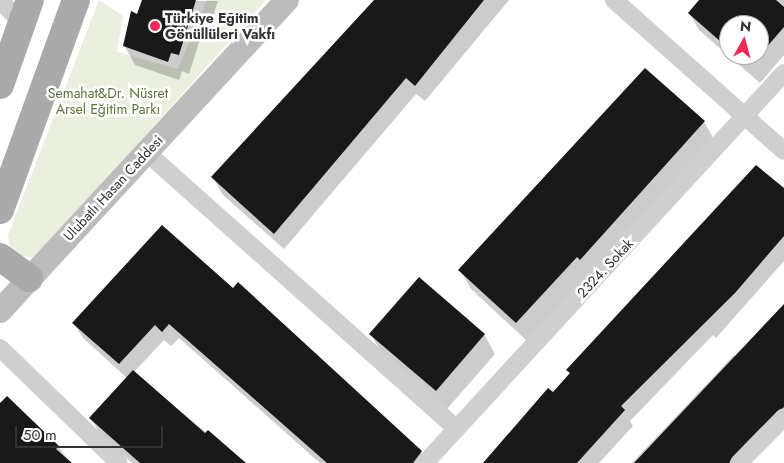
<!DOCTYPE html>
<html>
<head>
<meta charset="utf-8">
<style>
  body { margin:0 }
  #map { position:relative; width:784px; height:463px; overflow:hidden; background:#fff; font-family:Jost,sans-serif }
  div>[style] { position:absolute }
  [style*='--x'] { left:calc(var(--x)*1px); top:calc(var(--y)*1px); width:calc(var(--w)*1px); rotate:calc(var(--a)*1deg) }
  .green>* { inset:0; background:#eaefdf }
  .shadow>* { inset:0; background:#0003 }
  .building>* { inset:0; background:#191919 }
  .street>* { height:18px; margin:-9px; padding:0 9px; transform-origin:9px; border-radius:9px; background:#cfcfcf }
  .secondary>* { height:24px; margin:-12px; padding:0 12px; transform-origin:12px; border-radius:12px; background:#bcbcbc }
  .primary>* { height:28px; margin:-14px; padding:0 14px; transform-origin:14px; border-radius:14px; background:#aaa }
  .dots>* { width:14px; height:14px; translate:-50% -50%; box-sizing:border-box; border:2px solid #fff; border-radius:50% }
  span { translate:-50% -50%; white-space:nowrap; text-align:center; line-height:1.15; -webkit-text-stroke:5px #fff; paint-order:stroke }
  .poi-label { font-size:14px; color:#323232; font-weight:700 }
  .left { translate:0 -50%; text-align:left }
  .park-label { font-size:14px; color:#5d723a }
  .street-label { font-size:14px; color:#323232 }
  .north { position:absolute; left:719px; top:15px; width:50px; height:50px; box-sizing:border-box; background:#fff; border:1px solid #adadad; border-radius:50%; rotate:7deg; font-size:14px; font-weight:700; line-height:20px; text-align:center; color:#323232 }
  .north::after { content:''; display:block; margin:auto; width:18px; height:22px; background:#f42857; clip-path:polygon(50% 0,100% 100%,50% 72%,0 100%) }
  .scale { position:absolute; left:15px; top:426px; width:148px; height:22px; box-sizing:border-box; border:2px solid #323232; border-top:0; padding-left:6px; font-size:15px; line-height:18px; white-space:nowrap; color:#323232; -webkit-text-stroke:4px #fff; paint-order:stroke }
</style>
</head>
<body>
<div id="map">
  <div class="green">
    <i style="clip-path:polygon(99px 0,123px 16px,117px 52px,178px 69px,207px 0,266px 0,46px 247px,32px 258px,19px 255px,10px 248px,8px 235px)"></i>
  </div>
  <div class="shadow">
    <i style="clip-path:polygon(144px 0,218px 1px,212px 19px,207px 17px,189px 74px,182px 71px,179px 80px,135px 65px,124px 45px)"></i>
    <i style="clip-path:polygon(376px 0,509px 0,425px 101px,416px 94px,284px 249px,222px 194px,213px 177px)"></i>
    <i style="clip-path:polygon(evenodd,701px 0,784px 0,784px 55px,760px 83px,699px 30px,689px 13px,701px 0,729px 25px,759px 25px,759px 55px,729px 55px,729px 25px)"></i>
    <i style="clip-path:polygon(704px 122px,715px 141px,527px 341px,471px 289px,460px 270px)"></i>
    <i style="clip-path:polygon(784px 190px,784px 261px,716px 338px,713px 335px,630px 421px,633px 426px,599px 463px,483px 463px,548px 390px,553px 394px,570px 375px,568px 370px)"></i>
    <i style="clip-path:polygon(162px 227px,421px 452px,427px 463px,320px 463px,179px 338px,171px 346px,164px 340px,134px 372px,242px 463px,132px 463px,100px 434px,91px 418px,127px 378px,83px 338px,74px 323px)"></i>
    <i style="clip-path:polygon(784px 310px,784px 426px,748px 463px,632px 463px,734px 355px,738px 358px)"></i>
    <i style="clip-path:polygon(371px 334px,484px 334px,495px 354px,447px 409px,382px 354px)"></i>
    <i style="clip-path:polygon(0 405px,58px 446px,70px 463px,0 463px)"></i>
  </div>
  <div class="building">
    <i style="clip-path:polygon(142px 0,196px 0,179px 55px,171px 53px,168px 62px,123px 46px,131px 11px,137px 14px)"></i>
    <i style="clip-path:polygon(374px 0,484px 0,415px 86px,406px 78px,274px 234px,211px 177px)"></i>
    <i style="clip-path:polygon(699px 0,776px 0,784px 7px,784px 27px,759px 56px,759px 25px,729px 25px,729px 49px,688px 13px)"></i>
    <i style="clip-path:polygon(645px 68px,705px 121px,580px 260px,577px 257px,516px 323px,458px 270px)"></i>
    <i style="clip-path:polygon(756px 165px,784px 188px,784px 236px,735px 293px,621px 406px,625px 410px,577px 463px,483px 463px,548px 388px,553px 392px,570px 373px,566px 370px)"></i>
    <i style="clip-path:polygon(162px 225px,233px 288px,238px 282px,422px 451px,413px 463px,327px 463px,169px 324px,162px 332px,155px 325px,119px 364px,72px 323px)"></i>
    <i style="clip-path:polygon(419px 277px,485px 334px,436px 391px,369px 334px)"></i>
    <i style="clip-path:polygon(784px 304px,784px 407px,729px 463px,634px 463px)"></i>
    <i style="clip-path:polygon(133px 370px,205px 433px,208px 430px,246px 463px,140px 463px,89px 418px)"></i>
    <i style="clip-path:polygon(7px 396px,59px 446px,56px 449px,72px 463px,0 463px,0 403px)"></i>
  </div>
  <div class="street">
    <i style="--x:614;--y:0;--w:227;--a:41.6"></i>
    <i style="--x:0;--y:1;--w:29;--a:44"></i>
    <i style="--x:146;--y:152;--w:416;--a:41.7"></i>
    <i style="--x:0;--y:348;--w:165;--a:44"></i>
    <i style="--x:425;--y:463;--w:530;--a:-47.37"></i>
    <i style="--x:739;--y:463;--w:64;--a:-45.6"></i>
  </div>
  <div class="secondary">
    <i style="--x:0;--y:311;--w:423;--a:-47.3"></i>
  </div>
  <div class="primary">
    <i style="--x:0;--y:85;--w:90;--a:-70.6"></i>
    <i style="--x:0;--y:210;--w:223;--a:-70.1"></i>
    <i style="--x:0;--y:257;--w:36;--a:36"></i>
  </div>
  <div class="dots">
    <i style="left:155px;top:26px;background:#f42857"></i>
  </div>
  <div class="poi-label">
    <span class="left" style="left:165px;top:26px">Türkiye Eğitim<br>Gönüllüleri Vakfı</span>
  </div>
  <div class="park-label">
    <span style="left:108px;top:101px">Semahat&amp;Dr. Nüsret<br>Arsel Eğitim Parkı</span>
  </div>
  <div class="street-label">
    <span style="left:113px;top:188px;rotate:-47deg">Ulubatlı Hasan Caddesi</span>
    <span style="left:605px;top:268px;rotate:-47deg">2324. Sokak</span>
  </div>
  <div class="north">N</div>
  <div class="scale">50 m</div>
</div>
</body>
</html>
